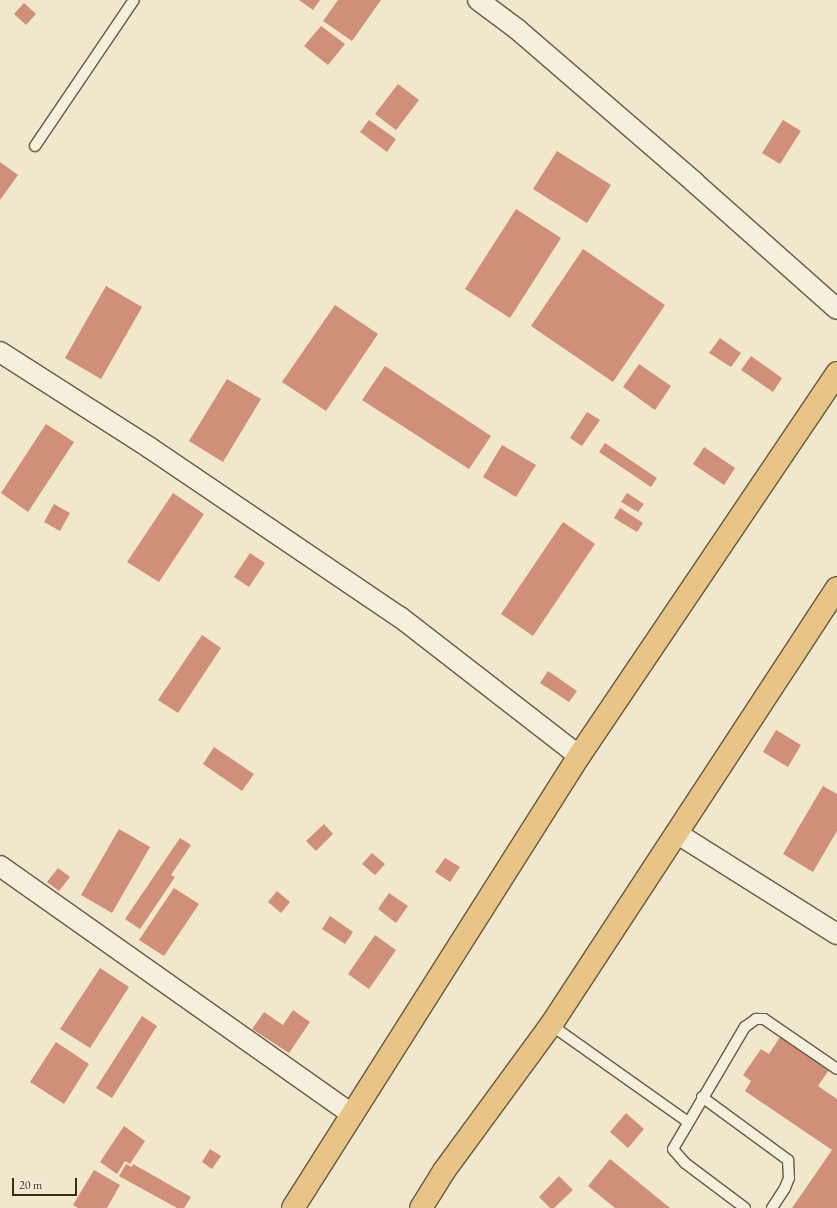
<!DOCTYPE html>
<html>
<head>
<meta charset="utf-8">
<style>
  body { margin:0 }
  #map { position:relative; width:837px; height:1208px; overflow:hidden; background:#f0e7cc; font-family:"EB Garamond",serif }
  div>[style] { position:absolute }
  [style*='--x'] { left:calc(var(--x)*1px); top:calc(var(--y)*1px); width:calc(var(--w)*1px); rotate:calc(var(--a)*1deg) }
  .building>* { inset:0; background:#d08f78 }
  .roads { filter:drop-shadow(1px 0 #685a42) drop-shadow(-1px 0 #685a42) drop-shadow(0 1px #685a42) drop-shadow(0 -1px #685a42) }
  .lane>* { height:10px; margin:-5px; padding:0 5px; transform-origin:5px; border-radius:5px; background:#f5efde }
  .street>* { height:20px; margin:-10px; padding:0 10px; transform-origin:10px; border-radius:10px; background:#f5efde }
  .highway>* { height:22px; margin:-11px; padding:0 11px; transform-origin:11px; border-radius:11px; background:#e8c486 }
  span { translate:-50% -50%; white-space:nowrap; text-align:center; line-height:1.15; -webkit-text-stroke:3px #f5efde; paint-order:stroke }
  .scale { position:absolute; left:12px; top:1178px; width:65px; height:18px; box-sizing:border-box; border:2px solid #3b2b14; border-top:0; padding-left:5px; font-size:12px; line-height:14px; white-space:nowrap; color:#3b2b14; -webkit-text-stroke:3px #f5efde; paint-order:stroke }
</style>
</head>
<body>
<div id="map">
  <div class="building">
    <i style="clip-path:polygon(299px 0,320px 0,313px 10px)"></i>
    <i style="clip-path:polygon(338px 0,381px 0,352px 41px,323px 21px)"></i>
    <i style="clip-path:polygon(24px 3px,36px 14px,26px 25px,14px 14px)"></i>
    <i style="clip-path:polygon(321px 26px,345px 44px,328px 65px,304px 46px)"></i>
    <i style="clip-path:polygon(398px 84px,419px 100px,396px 130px,375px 114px)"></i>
    <i style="clip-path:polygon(369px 120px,396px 139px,387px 152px,360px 132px)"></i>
    <i style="clip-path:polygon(783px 120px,801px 131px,780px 164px,762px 153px)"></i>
    <i style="clip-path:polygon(557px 151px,611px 185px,587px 223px,533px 189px)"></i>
    <i style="clip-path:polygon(0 162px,18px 175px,0 200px)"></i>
    <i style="clip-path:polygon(516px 209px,561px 238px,510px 318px,465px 289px)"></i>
    <i style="clip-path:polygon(583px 249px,665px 305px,613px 382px,531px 326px)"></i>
    <i style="clip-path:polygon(106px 286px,142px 307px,101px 379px,65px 358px)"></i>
    <i style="clip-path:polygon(335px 305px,378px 334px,326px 411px,282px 382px)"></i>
    <i style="clip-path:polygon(720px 338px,741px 353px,731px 367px,709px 353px)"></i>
    <i style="clip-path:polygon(751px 356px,782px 378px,773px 392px,741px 370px)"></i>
    <i style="clip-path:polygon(639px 364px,671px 386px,655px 410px,623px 387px)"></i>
    <i style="clip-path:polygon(385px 366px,491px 436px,469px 469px,362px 400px)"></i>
    <i style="clip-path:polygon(227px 379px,261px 399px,223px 462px,189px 441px)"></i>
    <i style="clip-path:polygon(587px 412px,600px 420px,582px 446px,570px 438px)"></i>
    <i style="clip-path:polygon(46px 424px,74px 442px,28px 512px,1px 493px)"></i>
    <i style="clip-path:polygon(605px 443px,657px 478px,651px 487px,599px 452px)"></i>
    <i style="clip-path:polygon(502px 445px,536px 465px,516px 497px,483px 477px)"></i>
    <i style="clip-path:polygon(704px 447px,735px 468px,724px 485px,693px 464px)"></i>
    <i style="clip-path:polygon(173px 493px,204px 514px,159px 582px,127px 562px)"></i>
    <i style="clip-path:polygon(627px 493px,644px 504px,638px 512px,621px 502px)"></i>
    <i style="clip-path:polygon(54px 504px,70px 513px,60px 531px,44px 522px)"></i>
    <i style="clip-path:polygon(620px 508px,643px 523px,637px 532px,614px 518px)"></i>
    <i style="clip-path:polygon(563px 522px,595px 544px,533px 636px,501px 614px)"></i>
    <i style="clip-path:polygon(250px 553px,265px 563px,249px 587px,234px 577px)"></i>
    <i style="clip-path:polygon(202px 635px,221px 648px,178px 713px,158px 700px)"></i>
    <i style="clip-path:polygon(548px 671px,577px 691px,569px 702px,540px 683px)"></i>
    <i style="clip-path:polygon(776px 730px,801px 745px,788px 767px,763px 752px)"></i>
    <i style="clip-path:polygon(214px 747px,254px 774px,242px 791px,203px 764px)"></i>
    <i style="clip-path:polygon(823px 786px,837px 794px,837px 831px,813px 872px,783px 854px)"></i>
    <i style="clip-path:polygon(324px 824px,333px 834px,316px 851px,306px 841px)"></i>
    <i style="clip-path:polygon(119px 829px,150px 847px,112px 913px,81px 895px)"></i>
    <i style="clip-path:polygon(180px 838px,191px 845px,171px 875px,175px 877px,140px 929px,125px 919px)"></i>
    <i style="clip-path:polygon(372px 853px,385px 864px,375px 875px,362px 864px)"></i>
    <i style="clip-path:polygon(445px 858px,460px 867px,450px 882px,435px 872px)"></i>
    <i style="clip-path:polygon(58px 868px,70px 877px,59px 891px,47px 882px)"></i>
    <i style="clip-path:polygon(174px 888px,199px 904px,164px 956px,139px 940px)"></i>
    <i style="clip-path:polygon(277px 891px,290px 902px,281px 913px,268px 902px)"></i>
    <i style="clip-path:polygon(389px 893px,408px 906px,396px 923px,378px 909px)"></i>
    <i style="clip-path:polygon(330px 916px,353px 932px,345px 944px,322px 929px)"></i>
    <i style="clip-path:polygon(375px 935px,396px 950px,369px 989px,348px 974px)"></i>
    <i style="clip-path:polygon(100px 968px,129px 987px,90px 1048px,60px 1029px)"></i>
    <i style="clip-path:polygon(293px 1010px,310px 1022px,289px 1053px,252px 1029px,264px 1012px,283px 1025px)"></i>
    <i style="clip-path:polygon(142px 1016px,157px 1026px,112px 1098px,96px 1088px)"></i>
    <i style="clip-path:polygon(780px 1037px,829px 1070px,818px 1086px,837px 1099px,837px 1208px,792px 1208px,832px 1150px,745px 1091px,751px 1081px,743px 1075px,761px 1049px,769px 1054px)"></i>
    <i style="clip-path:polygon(56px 1042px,89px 1064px,64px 1104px,30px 1082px)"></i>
    <i style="clip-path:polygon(626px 1113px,644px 1129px,628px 1148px,610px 1132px)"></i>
    <i style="clip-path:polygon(124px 1126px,145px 1141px,130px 1164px,125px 1161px,117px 1174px,100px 1162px)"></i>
    <i style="clip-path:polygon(210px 1149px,221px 1156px,212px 1169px,202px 1162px)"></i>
    <i style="clip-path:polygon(610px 1159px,670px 1208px,615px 1208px,588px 1186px)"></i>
    <i style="clip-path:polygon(126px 1164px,132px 1167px,133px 1164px,191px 1197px,184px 1208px,177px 1208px,119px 1176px)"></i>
    <i style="clip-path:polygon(94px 1170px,120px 1185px,107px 1208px,78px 1208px,73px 1205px)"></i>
    <i style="clip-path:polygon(559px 1176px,573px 1190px,554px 1208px,550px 1208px,539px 1197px)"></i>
  </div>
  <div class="roads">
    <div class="lane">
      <i style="--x:35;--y:146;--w:176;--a:-55.9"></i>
      <i style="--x:551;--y:1025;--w:168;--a:35.3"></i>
      <i style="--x:702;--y:1097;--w:107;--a:36.2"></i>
      <i style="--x:788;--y:1160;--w:18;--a:87"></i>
      <i style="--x:789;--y:1178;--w:11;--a:112"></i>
      <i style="--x:785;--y:1188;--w:24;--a:123"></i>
      <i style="--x:745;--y:1208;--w:75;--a:-143.1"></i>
      <i style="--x:685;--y:1163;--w:18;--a:-131"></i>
      <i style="--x:673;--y:1149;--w:142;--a:-59.5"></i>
      <i style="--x:745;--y:1027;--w:14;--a:-36"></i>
      <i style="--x:756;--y:1019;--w:8;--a:0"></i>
      <i style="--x:764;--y:1019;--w:88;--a:34.4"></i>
    </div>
    <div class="street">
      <i style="--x:478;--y:0;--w:49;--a:36.6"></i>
      <i style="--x:517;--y:29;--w:234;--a:40.8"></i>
      <i style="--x:694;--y:182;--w:191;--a:41.6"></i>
      <i style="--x:0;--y:352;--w:178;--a:32.6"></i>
      <i style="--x:150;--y:448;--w:302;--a:34.1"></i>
      <i style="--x:400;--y:617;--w:227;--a:37.8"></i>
      <i style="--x:678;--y:834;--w:188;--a:32.2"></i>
      <i style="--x:0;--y:866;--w:432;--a:35.2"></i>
    </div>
    <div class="highway">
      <i style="--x:293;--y:1208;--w:535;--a:-57.68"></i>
      <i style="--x:579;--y:756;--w:462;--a:-56"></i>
      <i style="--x:421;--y:1208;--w:44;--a:-58.1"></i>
      <i style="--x:444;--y:1171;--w:181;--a:-53.8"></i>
      <i style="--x:551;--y:1025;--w:522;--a:-56.8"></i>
    </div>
  </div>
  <div class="scale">20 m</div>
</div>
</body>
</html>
